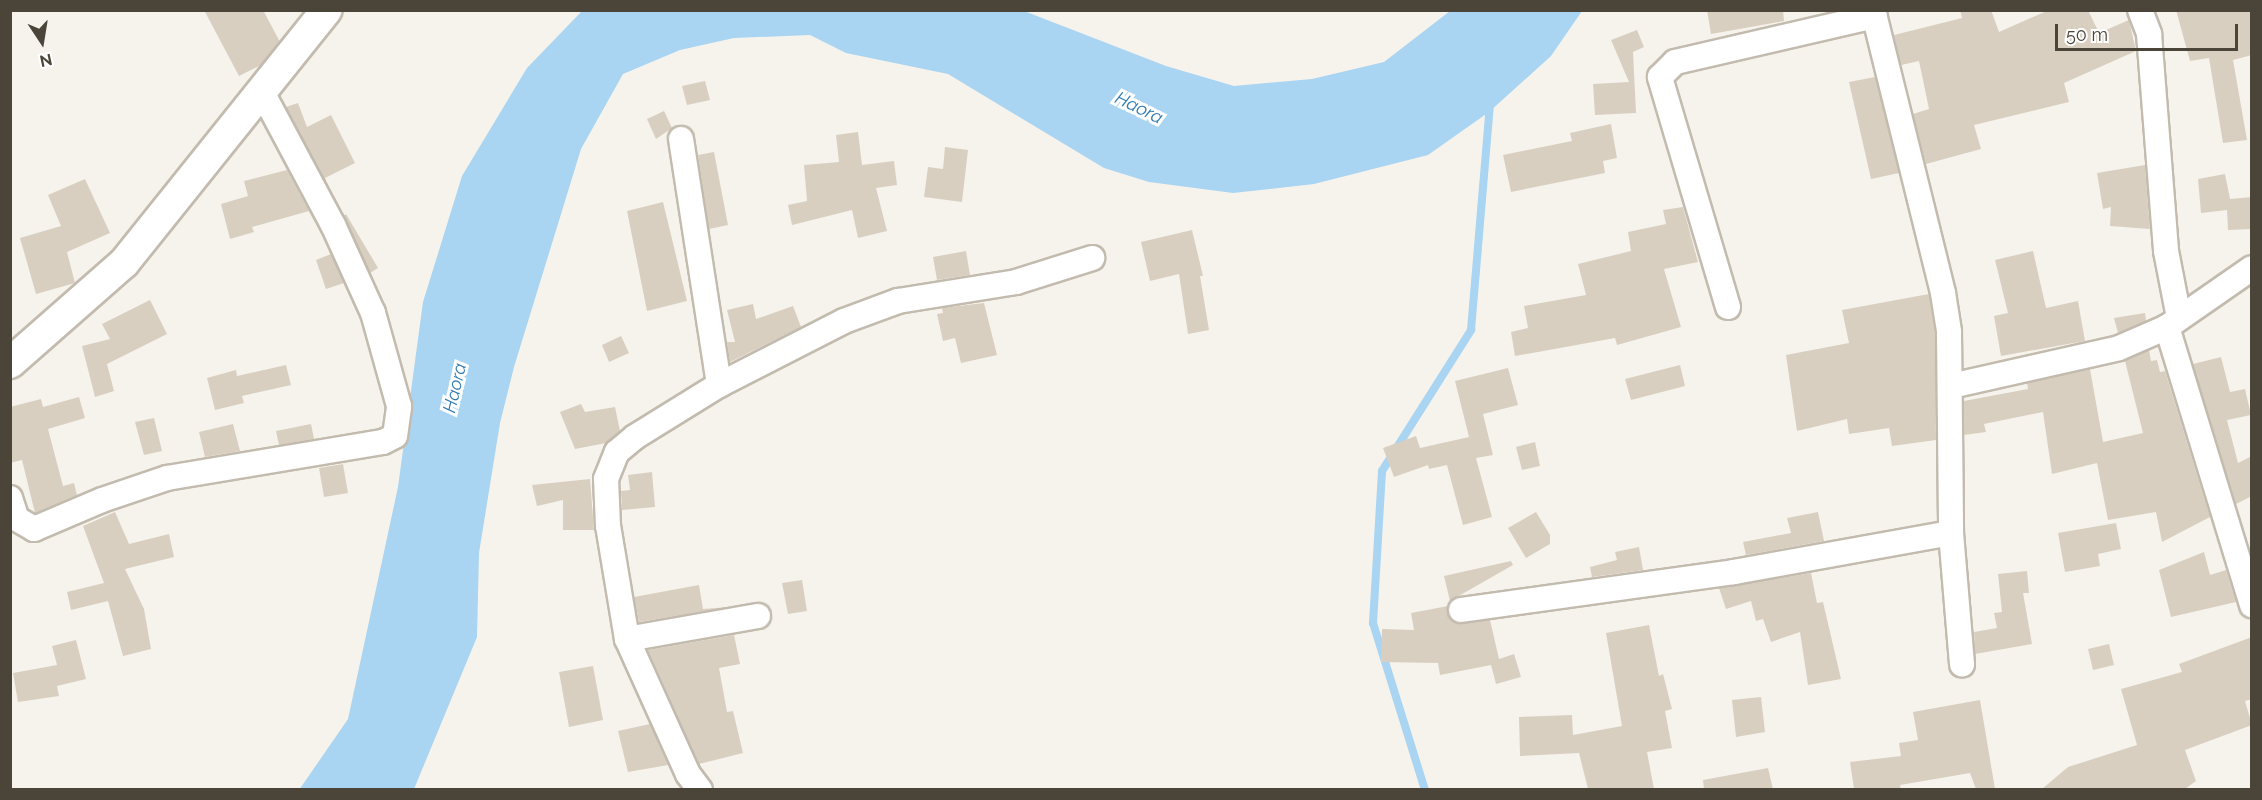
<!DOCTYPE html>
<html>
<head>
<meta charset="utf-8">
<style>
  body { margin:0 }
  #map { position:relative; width:2262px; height:800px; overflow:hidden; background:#f6f3ec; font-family:Raleway,sans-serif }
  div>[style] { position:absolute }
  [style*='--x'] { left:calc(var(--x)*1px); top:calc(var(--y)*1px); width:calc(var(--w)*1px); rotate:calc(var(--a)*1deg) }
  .water>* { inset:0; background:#a9d4f2 }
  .stream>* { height:8px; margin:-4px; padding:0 4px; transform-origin:4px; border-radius:4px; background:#a9d4f2 }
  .building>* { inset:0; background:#d8cfc1 }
  .roads { filter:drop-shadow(2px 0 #c2bbae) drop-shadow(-2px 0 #c2bbae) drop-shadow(0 2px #c2bbae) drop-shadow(0 -2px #c2bbae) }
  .minor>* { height:24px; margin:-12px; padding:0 12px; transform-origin:12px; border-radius:12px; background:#fff }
  .tertiary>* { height:30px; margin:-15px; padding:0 15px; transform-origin:15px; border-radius:15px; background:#fff }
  span { translate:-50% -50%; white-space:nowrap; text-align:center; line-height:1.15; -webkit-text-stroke:6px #fff; paint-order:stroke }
  .water-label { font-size:18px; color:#2e7ab2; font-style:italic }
  .frame { position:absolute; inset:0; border:12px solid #4b4439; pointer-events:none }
  .north { position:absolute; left:12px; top:12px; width:60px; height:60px; -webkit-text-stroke:4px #fff; paint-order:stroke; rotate:168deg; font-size:16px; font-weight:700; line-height:24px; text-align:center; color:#4b4439 }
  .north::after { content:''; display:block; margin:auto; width:21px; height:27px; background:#4b4439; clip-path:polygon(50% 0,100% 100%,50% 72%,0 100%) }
  .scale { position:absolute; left:2055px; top:24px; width:183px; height:27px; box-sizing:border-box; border:3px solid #4b4439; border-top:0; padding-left:8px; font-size:18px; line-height:21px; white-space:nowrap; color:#4b4439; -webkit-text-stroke:4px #fff; paint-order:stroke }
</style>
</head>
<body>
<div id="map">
  <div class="water">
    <i style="clip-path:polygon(582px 11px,1024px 11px,1166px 66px,1234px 86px,1312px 79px,1384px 62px,1450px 11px,1582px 11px,1551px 56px,1489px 112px,1428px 155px,1314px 184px,1233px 193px,1149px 182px,1104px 168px,948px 74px,846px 53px,810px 35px,734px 38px,680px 50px,623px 74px,581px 149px,514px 367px,500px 423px,479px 553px,477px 637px,414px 789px,299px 790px,348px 719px,398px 487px,423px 302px,462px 176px,527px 68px)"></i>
  </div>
  <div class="stream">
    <i style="--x:1425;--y:790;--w:175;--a:-107.3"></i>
    <i style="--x:1373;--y:623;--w:152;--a:-86.6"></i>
    <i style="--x:1382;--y:471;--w:167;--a:-57.7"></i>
    <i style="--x:1471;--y:330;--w:228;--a:-85.2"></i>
  </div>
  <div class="building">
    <i style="clip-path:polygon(204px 10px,263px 10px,280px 42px,261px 65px,239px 76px)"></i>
    <i style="clip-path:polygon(1707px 10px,1783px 10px,1784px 21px,1711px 34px)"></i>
    <i style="clip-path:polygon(1960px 10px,1991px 10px,1999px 32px,2049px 10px,2088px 10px,2099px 33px,2129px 20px,2136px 51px,2064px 83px,2069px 102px,1974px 125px,1981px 149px,1926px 164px,1913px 114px,1929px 109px,1919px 61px,1901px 65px,1894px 35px,1962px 18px)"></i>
    <i style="clip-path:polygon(2176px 10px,2252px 10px,2252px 55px,2233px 60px,2247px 140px,2223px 143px,2209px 58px,2190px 61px)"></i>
    <i style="clip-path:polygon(1637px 30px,1644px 47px,1633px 52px,1636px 113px,1595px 115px,1593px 84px,1629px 82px,1611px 40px)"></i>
    <i style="clip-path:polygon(1875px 77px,1899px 173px,1871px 179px,1849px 82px)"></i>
    <i style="clip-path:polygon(705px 81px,710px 100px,687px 105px,682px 86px)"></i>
    <i style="clip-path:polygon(298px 103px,307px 127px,331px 115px,355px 163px,325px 178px,328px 186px,286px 107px)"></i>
    <i style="clip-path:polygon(664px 111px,672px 128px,656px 139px,647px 119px)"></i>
    <i style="clip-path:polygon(1611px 124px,1617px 158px,1603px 161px,1605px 173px,1511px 192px,1503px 155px,1572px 141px,1570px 133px)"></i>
    <i style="clip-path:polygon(858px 132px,862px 165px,894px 161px,897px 185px,876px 188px,887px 231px,858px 238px,852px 210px,792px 225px,788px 205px,807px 201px,804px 165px,839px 162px,836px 135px)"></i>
    <i style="clip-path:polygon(945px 147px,968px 150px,962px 202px,924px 197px,928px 167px,943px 169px)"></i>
    <i style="clip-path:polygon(714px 152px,728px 225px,709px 229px,698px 155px)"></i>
    <i style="clip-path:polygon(2145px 165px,2150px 229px,2110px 226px,2111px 207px,2103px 209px,2097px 173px)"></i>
    <i style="clip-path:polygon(287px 170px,309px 211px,252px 227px,254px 232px,230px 239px,221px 204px,248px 196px,244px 181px)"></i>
    <i style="clip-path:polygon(2225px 174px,2230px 199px,2252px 197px,2252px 229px,2228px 230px,2227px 210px,2201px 213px,2198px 179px)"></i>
    <i style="clip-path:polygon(85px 179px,110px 233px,67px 252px,75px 283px,36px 294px,20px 238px,61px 226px,48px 195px)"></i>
    <i style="clip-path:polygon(663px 202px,687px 301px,647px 311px,627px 211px)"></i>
    <i style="clip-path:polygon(1683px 207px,1698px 262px,1664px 269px,1681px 327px,1617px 345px,1615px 338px,1515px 356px,1511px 332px,1528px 328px,1524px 306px,1586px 295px,1578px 264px,1631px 251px,1628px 232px,1666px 224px,1663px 210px)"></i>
    <i style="clip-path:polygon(346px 214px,378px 268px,370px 273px,344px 216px)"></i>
    <i style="clip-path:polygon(1192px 230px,1203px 276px,1200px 276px,1209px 330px,1188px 334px,1179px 274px,1150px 281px,1141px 242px)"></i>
    <i style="clip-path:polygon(966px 251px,970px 275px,937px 280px,933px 257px)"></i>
    <i style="clip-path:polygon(2033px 251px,2046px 308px,2078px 301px,2085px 341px,2001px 356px,1994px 316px,2008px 313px,1995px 260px)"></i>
    <i style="clip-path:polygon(331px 254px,344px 283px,326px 289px,316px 260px)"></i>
    <i style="clip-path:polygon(1929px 294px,1935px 333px,1936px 440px,1892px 446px,1889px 428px,1849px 434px,1847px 419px,1797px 431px,1786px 355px,1849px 343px,1842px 310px)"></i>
    <i style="clip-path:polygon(150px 300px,167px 334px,107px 364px,114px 391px,95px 397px,82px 346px,110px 339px,102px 324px)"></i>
    <i style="clip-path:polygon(984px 303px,997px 355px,961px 363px,955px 338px,943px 341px,937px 314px,943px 313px,942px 308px)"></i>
    <i style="clip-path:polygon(753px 304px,756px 319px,793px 306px,801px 327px,730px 362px,727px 342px,735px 342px,727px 310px)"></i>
    <i style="clip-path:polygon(2145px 313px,2146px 321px,2118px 333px,2114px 318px)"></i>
    <i style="clip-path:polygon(621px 336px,629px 353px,609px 362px,602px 345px)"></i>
    <i style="clip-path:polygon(2149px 350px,2151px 361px,2157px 360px,2160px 372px,2165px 371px,2210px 517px,2162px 542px,2156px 512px,2108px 520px,2097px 463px,2052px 474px,2043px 412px,1984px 424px,1986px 432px,1964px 435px,1964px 401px,2028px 389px,2027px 383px,2090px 369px,2103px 442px,2143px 433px,2125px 361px)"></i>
    <i style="clip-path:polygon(2221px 357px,2230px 392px,2245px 389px,2251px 415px,2227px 420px,2238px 463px,2252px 456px,2252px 496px,2236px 504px,2193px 364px)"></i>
    <i style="clip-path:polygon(286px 365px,291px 385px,242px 396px,244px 403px,215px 410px,207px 378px,236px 370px,237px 376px)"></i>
    <i style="clip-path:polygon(1680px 365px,1685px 386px,1631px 400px,1625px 379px)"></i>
    <i style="clip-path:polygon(1508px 368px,1518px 405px,1483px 414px,1493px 455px,1476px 458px,1492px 517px,1463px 525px,1447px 465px,1429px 469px,1428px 465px,1394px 477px,1383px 448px,1416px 436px,1420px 448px,1469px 437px,1455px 381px)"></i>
    <i style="clip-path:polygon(79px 397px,85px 418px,48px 429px,63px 486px,74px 483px,77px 495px,35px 513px,22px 460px,10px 463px,10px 407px,41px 399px,43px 407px)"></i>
    <i style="clip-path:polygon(581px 404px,585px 412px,615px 407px,620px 431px,606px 443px,575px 449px,560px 412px)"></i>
    <i style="clip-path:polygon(154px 418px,162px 451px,144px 455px,135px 422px)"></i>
    <i style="clip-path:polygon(233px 424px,240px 451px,205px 457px,199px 432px)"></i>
    <i style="clip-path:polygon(311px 424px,314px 439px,279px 445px,276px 431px)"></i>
    <i style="clip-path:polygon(1535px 442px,1540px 466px,1522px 470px,1516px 447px)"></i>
    <i style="clip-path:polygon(343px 464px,348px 493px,324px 497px,319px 468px)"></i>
    <i style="clip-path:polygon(652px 472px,655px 507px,622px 510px,621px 491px,630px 490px,628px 475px)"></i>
    <i style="clip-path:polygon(590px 479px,594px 530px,563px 530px,563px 500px,537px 506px,532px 485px)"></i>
    <i style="clip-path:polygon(115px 512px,129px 544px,169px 534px,174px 557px,125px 569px,144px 609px,151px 649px,123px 656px,108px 601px,71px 610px,67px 592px,104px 583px,83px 526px)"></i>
    <i style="clip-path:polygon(1536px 512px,1550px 535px,1550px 544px,1526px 558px,1508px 528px)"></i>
    <i style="clip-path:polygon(1818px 512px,1824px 541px,1746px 555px,1743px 542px,1791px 533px,1787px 518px)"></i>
    <i style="clip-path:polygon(2116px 523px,2121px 549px,2098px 554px,2100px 566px,2065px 572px,2058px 533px)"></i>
    <i style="clip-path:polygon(1639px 547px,1643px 570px,1592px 577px,1590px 567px,1617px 560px,1615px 552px)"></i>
    <i style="clip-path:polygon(2204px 552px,2210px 575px,2226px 570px,2236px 602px,2171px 617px,2159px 570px)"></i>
    <i style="clip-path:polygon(1511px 561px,1513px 565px,1450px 601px,1444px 576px)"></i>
    <i style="clip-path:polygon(2027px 571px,2029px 593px,2023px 593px,2032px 644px,1975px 654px,1974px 632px,1997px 628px,1994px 613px,2002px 612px,1998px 574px)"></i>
    <i style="clip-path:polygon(1811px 573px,1817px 603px,1823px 602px,1841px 679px,1808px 685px,1800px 632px,1771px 642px,1763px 619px,1756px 621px,1751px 601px,1726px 609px,1719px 588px)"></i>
    <i style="clip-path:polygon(802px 580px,807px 611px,788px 614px,782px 583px)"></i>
    <i style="clip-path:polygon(699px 585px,703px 609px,730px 607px,639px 622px,634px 597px)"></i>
    <i style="clip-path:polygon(1448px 606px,1449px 618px,1456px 623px,1490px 620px,1499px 659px,1514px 654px,1521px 677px,1496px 684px,1491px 665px,1440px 675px,1438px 663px,1381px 662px,1382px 629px,1414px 630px,1411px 613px)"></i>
    <i style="clip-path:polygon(1649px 625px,1659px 676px,1663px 674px,1672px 709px,1665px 711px,1672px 748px,1647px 752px,1654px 789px,1588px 789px,1579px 753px,1520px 756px,1519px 717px,1572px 715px,1573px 735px,1622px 726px,1606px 633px)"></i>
    <i style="clip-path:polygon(734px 635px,740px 664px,719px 668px,727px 712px,733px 711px,743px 753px,699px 764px,648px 650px)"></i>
    <i style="clip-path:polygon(2252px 637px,2252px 699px,2245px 701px,2252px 725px,2185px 750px,2196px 781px,2185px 789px,2042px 789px,2068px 767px,2137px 745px,2121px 689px,2182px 672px,2179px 664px)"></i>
    <i style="clip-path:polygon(76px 640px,86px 679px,57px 686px,59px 696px,18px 702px,13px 673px,57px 665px,52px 646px)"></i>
    <i style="clip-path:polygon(2109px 644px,2114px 665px,2093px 670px,2088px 649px)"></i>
    <i style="clip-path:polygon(593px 666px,603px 720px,569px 727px,559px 672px)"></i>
    <i style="clip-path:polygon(1761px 697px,1765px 732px,1736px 737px,1732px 700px)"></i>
    <i style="clip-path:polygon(1980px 700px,1995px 789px,1976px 789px,1970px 773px,1900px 785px,1901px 789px,1854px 789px,1850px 762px,1901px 756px,1899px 743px,1918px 740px,1913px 712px)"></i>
    <i style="clip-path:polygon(650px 724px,668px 765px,628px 772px,618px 731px)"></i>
    <i style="clip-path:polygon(1768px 768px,1773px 789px,1704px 789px,1703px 780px)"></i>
  </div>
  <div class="roads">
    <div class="minor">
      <i style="--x:1873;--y:10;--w:292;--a:76.1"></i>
      <i style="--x:1943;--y:293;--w:39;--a:81"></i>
      <i style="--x:1949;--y:332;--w:201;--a:89.4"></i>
      <i style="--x:1951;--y:533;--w:132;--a:85.2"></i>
      <i style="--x:2140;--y:10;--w:26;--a:69"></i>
      <i style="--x:2149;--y:34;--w:218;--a:85.5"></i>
      <i style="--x:2166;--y:251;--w:68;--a:79"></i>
      <i style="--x:681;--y:139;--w:249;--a:81.2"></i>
      <i style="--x:1728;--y:307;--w:240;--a:-106.5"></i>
      <i style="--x:1660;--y:77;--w:21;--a:-45"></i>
      <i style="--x:1675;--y:62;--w:205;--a:-13"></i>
      <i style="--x:2167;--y:327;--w:291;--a:73"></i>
      <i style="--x:1951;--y:386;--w:172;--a:-12.7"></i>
      <i style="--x:2119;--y:348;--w:52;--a:-23.6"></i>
      <i style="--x:2167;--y:327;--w:103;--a:-34.8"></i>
      <i style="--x:10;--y:498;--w:22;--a:72"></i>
      <i style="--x:17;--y:519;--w:20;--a:30"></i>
      <i style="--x:34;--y:529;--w:74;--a:-23.1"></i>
      <i style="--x:102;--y:500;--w:69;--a:-18.7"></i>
      <i style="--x:167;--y:478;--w:219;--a:-9.5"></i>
      <i style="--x:383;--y:442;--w:13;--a:-27"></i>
      <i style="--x:395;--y:436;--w:30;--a:-82"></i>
      <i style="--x:399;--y:406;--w:97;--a:-105.6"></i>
      <i style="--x:373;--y:313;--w:97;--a:-114.4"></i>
      <i style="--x:333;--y:225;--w:153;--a:-118.1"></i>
      <i style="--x:1461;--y:610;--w:276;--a:-7.9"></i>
      <i style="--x:1734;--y:572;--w:220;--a:-10.2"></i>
      <i style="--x:627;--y:639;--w:133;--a:-10"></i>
      <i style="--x:700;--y:790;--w:20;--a:-127"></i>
      <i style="--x:688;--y:774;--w:148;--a:-114.3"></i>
      <i style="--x:627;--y:639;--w:115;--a:-99.5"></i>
      <i style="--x:608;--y:526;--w:47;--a:-92.4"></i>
      <i style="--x:606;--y:479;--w:29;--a:-68"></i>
      <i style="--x:617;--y:452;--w:23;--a:-40"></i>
      <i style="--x:635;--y:437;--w:99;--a:-31.8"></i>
      <i style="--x:719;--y:385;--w:140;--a:-27.1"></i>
      <i style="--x:844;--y:321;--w:58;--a:-20.3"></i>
      <i style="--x:898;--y:301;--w:120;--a:-9.1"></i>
      <i style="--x:1016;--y:282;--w:80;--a:-17.5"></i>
    </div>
    <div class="tertiary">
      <i style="--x:10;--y:363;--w:152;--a:-41.3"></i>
      <i style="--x:124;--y:263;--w:324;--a:-51.3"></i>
    </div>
  </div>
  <div class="water-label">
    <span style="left:1139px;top:108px;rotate:26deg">Haora</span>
    <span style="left:455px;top:388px;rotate:-77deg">Haora</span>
  </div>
  <div class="frame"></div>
  <div class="north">N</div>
  <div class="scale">50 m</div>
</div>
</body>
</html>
